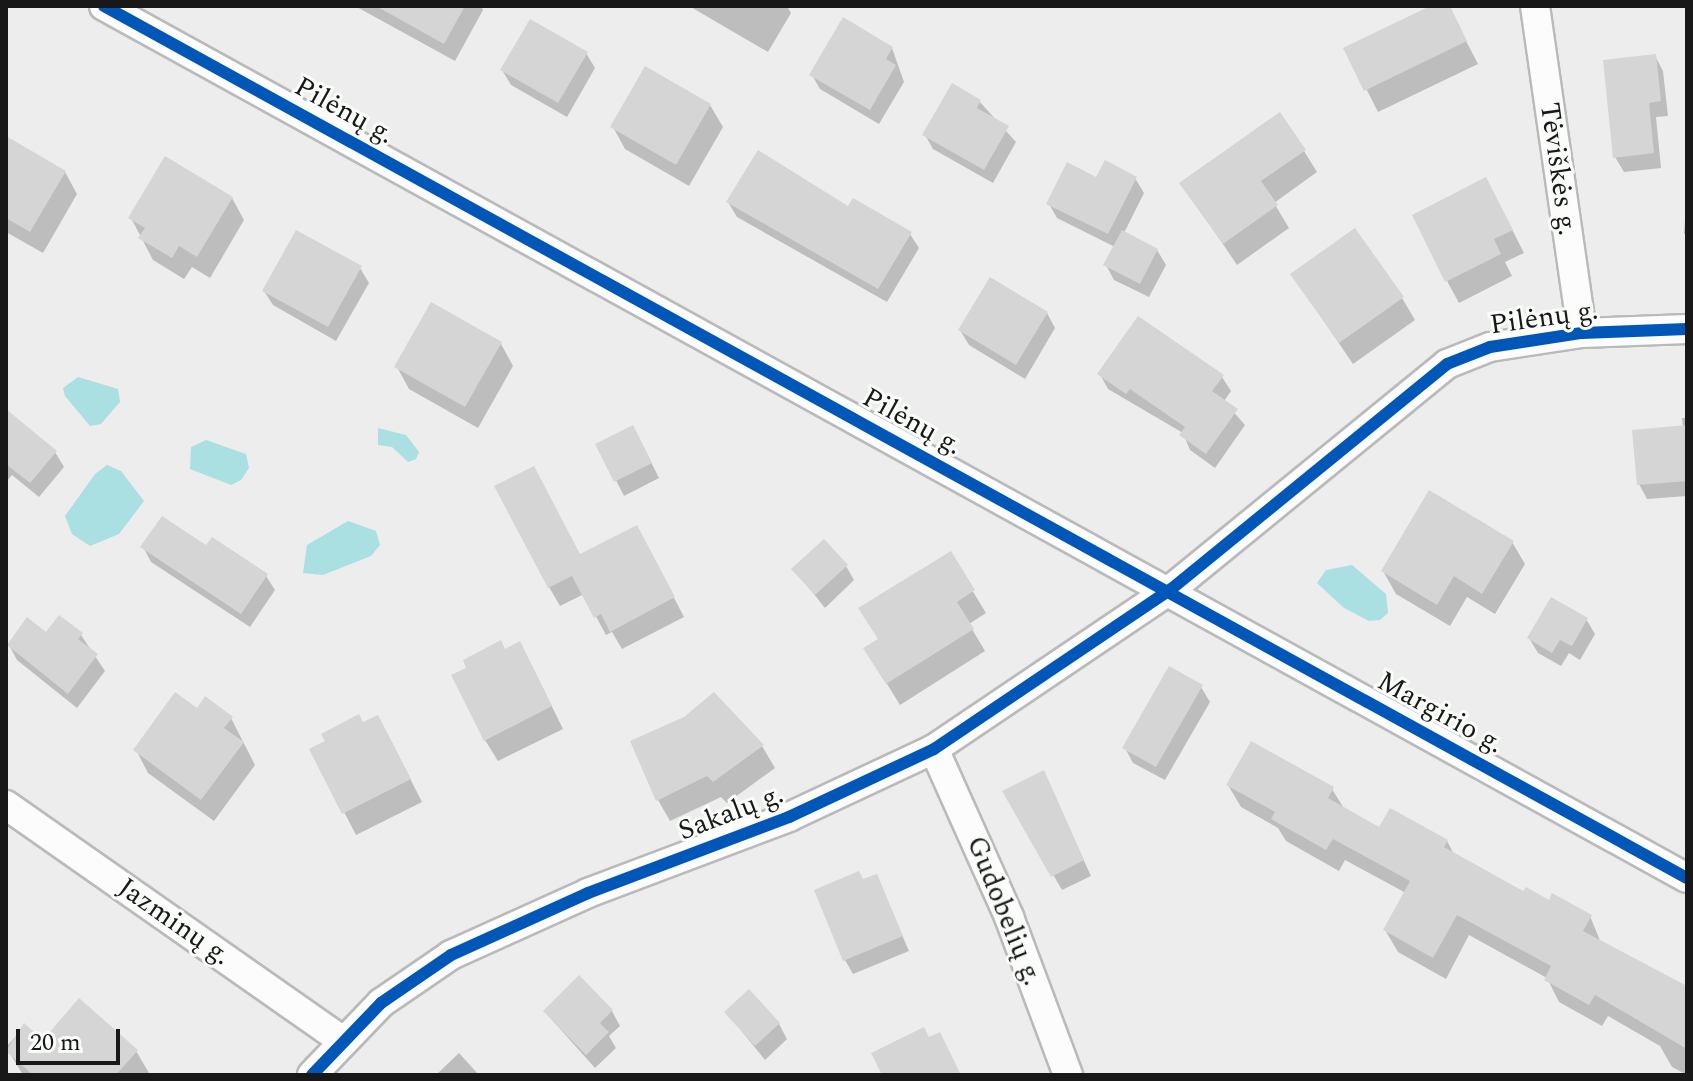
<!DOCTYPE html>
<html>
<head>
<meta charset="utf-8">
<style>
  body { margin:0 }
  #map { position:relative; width:1693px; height:1081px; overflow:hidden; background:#ecedec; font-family:Spectral,serif }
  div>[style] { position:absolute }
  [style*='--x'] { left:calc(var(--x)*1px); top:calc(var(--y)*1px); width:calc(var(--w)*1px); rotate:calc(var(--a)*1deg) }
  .water>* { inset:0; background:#abe0e2 }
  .shadow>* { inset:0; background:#0003 }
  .building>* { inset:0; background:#d4d5d4 }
  .roads { filter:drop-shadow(2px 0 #b9bab9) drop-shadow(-2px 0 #b9bab9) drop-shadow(0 2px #b9bab9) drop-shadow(0 -2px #b9bab9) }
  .minor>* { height:28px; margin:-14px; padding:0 14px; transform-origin:14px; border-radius:14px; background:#fcfcfc }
  .cycleway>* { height:12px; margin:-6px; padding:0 6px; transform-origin:6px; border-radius:6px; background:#0057b8 }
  span { translate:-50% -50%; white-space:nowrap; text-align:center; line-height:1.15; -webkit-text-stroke:6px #f9fcf8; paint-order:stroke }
  .street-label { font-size:28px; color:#171817 }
  .frame { position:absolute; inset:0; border:8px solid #171817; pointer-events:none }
  .scale { position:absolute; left:16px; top:1029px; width:104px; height:36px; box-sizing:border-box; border:4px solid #171817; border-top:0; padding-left:10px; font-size:24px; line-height:28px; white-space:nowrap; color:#171817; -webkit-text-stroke:6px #f9fcf8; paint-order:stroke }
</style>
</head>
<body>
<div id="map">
  <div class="water">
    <i style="clip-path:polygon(78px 377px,118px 389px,120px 402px,101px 424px,90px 426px,65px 396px,63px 388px)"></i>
    <i style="clip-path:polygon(378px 428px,406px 435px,419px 452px,416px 459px,408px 462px,392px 447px,378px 445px)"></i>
    <i style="clip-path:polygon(206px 440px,246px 454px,249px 468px,241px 480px,231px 485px,190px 469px,191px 447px)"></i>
    <i style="clip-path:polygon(107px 465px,121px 471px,144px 501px,119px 534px,90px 546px,72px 534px,65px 516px,95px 474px)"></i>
    <i style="clip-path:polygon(348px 521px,376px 531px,380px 545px,371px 556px,323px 575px,303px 573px,307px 545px)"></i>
    <i style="clip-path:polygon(1352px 565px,1386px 594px,1388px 613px,1380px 620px,1369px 621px,1344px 608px,1317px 583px,1326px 570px)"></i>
  </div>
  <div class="shadow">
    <i style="clip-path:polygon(355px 6px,481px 6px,483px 10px,455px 61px)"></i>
    <i style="clip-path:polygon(689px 6px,787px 6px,791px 13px,768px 52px)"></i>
    <i style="clip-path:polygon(1434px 6px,1448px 6px,1478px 64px,1378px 112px,1346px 49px)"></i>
    <i style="clip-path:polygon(892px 48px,904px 82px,879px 124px,820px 89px,812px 75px)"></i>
    <i style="clip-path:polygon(586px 53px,595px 68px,567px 117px,511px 85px,502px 70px)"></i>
    <i style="clip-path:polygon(1655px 56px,1663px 71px,1668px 116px,1656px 117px,1661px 168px,1624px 172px,1615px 157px)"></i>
    <i style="clip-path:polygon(979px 101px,1016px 142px,993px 183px,933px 149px,925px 135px)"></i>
    <i style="clip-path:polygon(710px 105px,723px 127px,689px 186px,625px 149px,613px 127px)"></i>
    <i style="clip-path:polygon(6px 139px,65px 172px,77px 194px,43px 253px,6px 232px)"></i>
    <i style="clip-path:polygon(1304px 151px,1317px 172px,1274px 203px,1289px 228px,1237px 265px,1182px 183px)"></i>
    <i style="clip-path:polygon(1135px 178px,1144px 193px,1124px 233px,1157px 250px,1166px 265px,1149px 297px,1114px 280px,1106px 265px,1115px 247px,1057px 218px,1049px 204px)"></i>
    <i style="clip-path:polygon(1687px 192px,1687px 238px,1684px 233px)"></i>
    <i style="clip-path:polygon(232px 198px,244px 220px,210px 278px,192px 267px,184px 279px,153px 260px,131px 218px)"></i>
    <i style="clip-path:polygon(728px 202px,910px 234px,919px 248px,887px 302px,737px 217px)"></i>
    <i style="clip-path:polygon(1498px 202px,1524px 253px,1505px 262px,1512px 276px,1459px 303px,1447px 281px)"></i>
    <i style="clip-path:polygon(360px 268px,369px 283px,336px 341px,273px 305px,264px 291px)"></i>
    <i style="clip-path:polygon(1292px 274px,1402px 298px,1415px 320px,1353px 364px)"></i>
    <i style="clip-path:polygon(1047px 313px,1055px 328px,1025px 379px,969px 345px,960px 330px)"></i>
    <i style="clip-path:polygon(501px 344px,513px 366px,478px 428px,409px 389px,397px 367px)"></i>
    <i style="clip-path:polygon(1100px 374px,1222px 377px,1231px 391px,1224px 401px,1245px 425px,1215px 468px,1190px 450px,1183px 433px,1108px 389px)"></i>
    <i style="clip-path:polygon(6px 412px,55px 452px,64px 467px,39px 497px,12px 475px,6px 482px)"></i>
    <i style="clip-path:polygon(1682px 418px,1687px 418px,1687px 496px,1647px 499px,1639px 484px,1683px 428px)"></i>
    <i style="clip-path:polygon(641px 442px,659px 478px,624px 496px,598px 445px)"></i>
    <i style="clip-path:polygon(1512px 542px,1525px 564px,1495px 614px,1467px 597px,1450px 626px,1396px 594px,1383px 571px)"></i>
    <i style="clip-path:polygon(647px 546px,684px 617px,622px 649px,612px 632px,606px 635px,584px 594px,560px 606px,549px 587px,580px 557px)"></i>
    <i style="clip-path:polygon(143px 547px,266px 576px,275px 590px,250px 627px,151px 562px)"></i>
    <i style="clip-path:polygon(950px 554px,986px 613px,969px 624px,985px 651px,900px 705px,879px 671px,880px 640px)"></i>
    <i style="clip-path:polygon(846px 566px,854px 580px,825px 608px,794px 569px)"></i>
    <i style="clip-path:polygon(1586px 619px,1595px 634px,1580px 660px,1569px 653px,1561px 666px,1538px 653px,1529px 638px)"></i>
    <i style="clip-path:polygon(47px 635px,81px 635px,105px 671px,77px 708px,17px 660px,9px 645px)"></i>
    <i style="clip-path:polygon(505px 651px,532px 666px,563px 729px,498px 761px,485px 740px)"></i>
    <i style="clip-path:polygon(1201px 687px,1210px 702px,1165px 780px,1133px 763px,1125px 748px)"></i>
    <i style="clip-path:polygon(197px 711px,231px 718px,255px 765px,214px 821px,148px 773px,136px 750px)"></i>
    <i style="clip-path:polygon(363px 724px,390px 739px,422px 802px,356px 835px,312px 750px)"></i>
    <i style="clip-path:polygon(762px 746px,775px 768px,727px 803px,721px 797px,670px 821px,658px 800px)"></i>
    <i style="clip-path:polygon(1043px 772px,1091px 876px,1062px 890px,1005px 792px)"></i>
    <i style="clip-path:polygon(1228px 785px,1332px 789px,1345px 810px,1380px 830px,1447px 841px,1455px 856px,1524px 894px,1590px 916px,1601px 943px,1687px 989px,1687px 1075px,1672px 1067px,1660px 1046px,1608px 1016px,1602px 1026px,1559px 1002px,1547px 978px,1469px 935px,1446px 979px,1398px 952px,1385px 930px,1406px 893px,1345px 860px,1339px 871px,1286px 841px,1278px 828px,1241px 807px)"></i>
    <i style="clip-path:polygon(876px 876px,909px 951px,853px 974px,845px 960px,863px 881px)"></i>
    <i style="clip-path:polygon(612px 1011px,620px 1026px,609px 1036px,616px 1048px,595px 1068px,545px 1012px)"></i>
    <i style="clip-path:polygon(727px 1013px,779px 1024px,787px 1039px,765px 1060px)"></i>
    <i style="clip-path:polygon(25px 1026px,43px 1042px,136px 1051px,149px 1073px,23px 1075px,6px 1047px)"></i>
    <i style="clip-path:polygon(459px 1053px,479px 1075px,436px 1075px)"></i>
  </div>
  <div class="building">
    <i style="clip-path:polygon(376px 6px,465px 6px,444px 44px)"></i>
    <i style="clip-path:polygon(1430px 6px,1450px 6px,1467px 41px,1364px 91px,1343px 48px)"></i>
    <i style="clip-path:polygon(843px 17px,893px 47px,886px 59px,896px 65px,870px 110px,809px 75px)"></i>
    <i style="clip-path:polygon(530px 19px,588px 52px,558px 103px,500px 70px)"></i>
    <i style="clip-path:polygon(1656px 54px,1661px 101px,1649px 103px,1654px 153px,1613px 158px,1603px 60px)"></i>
    <i style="clip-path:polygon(645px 66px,711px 104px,676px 165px,610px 127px)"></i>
    <i style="clip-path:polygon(952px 83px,981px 100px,977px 108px,1009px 126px,984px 170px,922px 135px)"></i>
    <i style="clip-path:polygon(1280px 112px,1306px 150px,1261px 181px,1278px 205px,1223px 244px,1179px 183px)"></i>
    <i style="clip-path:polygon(6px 136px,66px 171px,30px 232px,6px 218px)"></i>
    <i style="clip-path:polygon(758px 150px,848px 206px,853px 198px,912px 232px,878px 289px,726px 202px)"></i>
    <i style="clip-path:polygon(165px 156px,233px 197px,197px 257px,179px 246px,172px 258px,138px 238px,145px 228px,128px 218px)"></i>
    <i style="clip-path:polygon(1105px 160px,1137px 177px,1108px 234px,1046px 204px,1067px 162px,1096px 177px)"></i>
    <i style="clip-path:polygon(1486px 177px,1513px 230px,1494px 239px,1501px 254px,1445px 282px,1412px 215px)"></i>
    <i style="clip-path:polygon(1355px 228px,1404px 297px,1339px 343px,1290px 274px)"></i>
    <i style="clip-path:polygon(296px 230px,362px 266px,328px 327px,262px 291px)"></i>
    <i style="clip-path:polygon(1122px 230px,1158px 249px,1140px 284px,1103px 265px)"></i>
    <i style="clip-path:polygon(990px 277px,1048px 312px,1016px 365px,958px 330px)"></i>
    <i style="clip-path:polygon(431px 302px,502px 342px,465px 407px,394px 367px)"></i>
    <i style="clip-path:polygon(1138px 316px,1224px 375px,1212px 391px,1238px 409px,1206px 454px,1179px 435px,1185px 427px,1130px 389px,1126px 394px,1097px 374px)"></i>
    <i style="clip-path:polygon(6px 409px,57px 451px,30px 483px,6px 464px)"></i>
    <i style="clip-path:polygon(633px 425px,652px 463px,614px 482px,595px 444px)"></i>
    <i style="clip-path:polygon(1687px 425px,1687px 481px,1637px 485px,1632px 430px)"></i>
    <i style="clip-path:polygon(534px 466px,580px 554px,637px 525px,675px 597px,610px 632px,601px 614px,594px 618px,572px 576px,548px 588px,494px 486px)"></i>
    <i style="clip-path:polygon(1429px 490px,1514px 541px,1482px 594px,1454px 576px,1437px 605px,1381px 571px)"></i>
    <i style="clip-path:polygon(162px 516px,206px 545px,212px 537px,268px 574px,241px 614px,140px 547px)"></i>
    <i style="clip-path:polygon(824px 539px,848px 565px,815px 595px,791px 569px)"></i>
    <i style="clip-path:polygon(951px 551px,975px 590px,957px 602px,974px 629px,886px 684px,863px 648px,878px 639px,858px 608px)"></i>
    <i style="clip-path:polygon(1551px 597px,1588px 618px,1572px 646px,1560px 640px,1552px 653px,1527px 638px)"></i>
    <i style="clip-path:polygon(59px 615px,83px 633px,78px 639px,98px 654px,68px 694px,7px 645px,27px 617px,46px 632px)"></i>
    <i style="clip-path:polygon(501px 640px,505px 649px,520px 641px,552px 706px,484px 741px,451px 675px,466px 668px,463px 660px)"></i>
    <i style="clip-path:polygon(1169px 666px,1203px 685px,1156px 767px,1122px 748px)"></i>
    <i style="clip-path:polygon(175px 692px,197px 708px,205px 696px,233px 717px,224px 728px,244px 742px,201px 800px,133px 750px)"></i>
    <i style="clip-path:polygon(714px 692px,764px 745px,713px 782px,707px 776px,656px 801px,630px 741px,684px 717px)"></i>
    <i style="clip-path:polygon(359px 714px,363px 722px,378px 715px,411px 779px,342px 814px,309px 749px,325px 741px,321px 734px)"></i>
    <i style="clip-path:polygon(1251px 741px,1334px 787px,1328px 798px,1379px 827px,1390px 808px,1448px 840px,1444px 847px,1523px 891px,1526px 887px,1549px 900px,1552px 893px,1592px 915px,1583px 931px,1687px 986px,1687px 1049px,1595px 995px,1589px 1005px,1544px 980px,1551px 966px,1457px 915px,1433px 958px,1383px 930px,1410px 881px,1333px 839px,1326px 850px,1271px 819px,1275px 812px,1226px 785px)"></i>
    <i style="clip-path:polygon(1044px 770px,1084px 860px,1051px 877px,1002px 791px)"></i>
    <i style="clip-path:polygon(859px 871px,863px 879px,877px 874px,903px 936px,843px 961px,814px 890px)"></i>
    <i style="clip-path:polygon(579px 975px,613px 1010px,600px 1023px,609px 1032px,586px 1055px,543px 1011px)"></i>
    <i style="clip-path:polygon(749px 989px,780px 1023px,755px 1046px,724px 1012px)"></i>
    <i style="clip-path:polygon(79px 998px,138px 1050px,116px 1075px,33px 1075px,6px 1051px,24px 1023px,43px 1040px)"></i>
    <i style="clip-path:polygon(924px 1027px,929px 1037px,940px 1032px,961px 1075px,882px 1075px,871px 1053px)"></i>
  </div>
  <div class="roads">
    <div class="minor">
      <i style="--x:104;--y:6;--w:1807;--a:28.85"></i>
      <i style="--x:1535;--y:6;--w:330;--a:81.8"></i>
      <i style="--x:934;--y:749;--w:184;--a:65.9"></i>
      <i style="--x:1009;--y:917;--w:169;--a:69.5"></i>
      <i style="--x:6;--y:805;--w:410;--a:35"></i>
      <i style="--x:312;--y:1075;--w:100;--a:-46.2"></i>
      <i style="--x:381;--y:1003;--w:85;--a:-34.4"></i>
      <i style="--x:451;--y:955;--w:150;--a:-24.3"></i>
      <i style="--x:588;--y:893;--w:215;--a:-20.7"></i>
      <i style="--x:789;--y:817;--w:160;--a:-25.1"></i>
      <i style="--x:934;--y:749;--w:285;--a:-34"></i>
      <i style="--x:1170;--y:590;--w:357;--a:-39.2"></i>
      <i style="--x:1447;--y:364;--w:46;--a:-21.6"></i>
      <i style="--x:1490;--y:347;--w:93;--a:-8.7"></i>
      <i style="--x:1582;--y:333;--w:105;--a:-2.2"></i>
    </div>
  </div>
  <div class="cycleway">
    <i style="--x:104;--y:6;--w:1807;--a:28.85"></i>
    <i style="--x:312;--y:1075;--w:100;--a:-46.2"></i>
    <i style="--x:381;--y:1003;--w:85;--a:-34.4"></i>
    <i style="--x:451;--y:955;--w:150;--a:-24.3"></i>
    <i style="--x:588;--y:893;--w:215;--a:-20.7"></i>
    <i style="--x:789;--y:817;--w:160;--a:-25.1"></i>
    <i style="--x:934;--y:749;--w:285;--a:-34"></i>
    <i style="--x:1170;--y:590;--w:357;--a:-39.2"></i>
    <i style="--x:1447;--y:364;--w:46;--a:-21.6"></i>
    <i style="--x:1490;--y:347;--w:93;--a:-8.7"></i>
    <i style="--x:1582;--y:333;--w:105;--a:-2.2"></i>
  </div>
  <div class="street-label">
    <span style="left:344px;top:111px;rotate:29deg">Pilėnų g.</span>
    <span style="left:1558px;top:169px;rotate:82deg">Tėviškės g.</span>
    <span style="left:1544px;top:318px;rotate:-8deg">Pilėnų g.</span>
    <span style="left:912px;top:422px;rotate:29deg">Pilėnų g.</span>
    <span style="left:1440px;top:713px;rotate:29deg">Margirio g.</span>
    <span style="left:731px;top:813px;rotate:-21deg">Sakalų g.</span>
    <span style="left:1004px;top:911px;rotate:68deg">Gudobelių g.</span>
    <span style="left:174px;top:922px;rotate:35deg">Jazminų g.</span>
  </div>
  <div class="frame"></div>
  <div class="scale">20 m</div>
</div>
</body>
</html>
